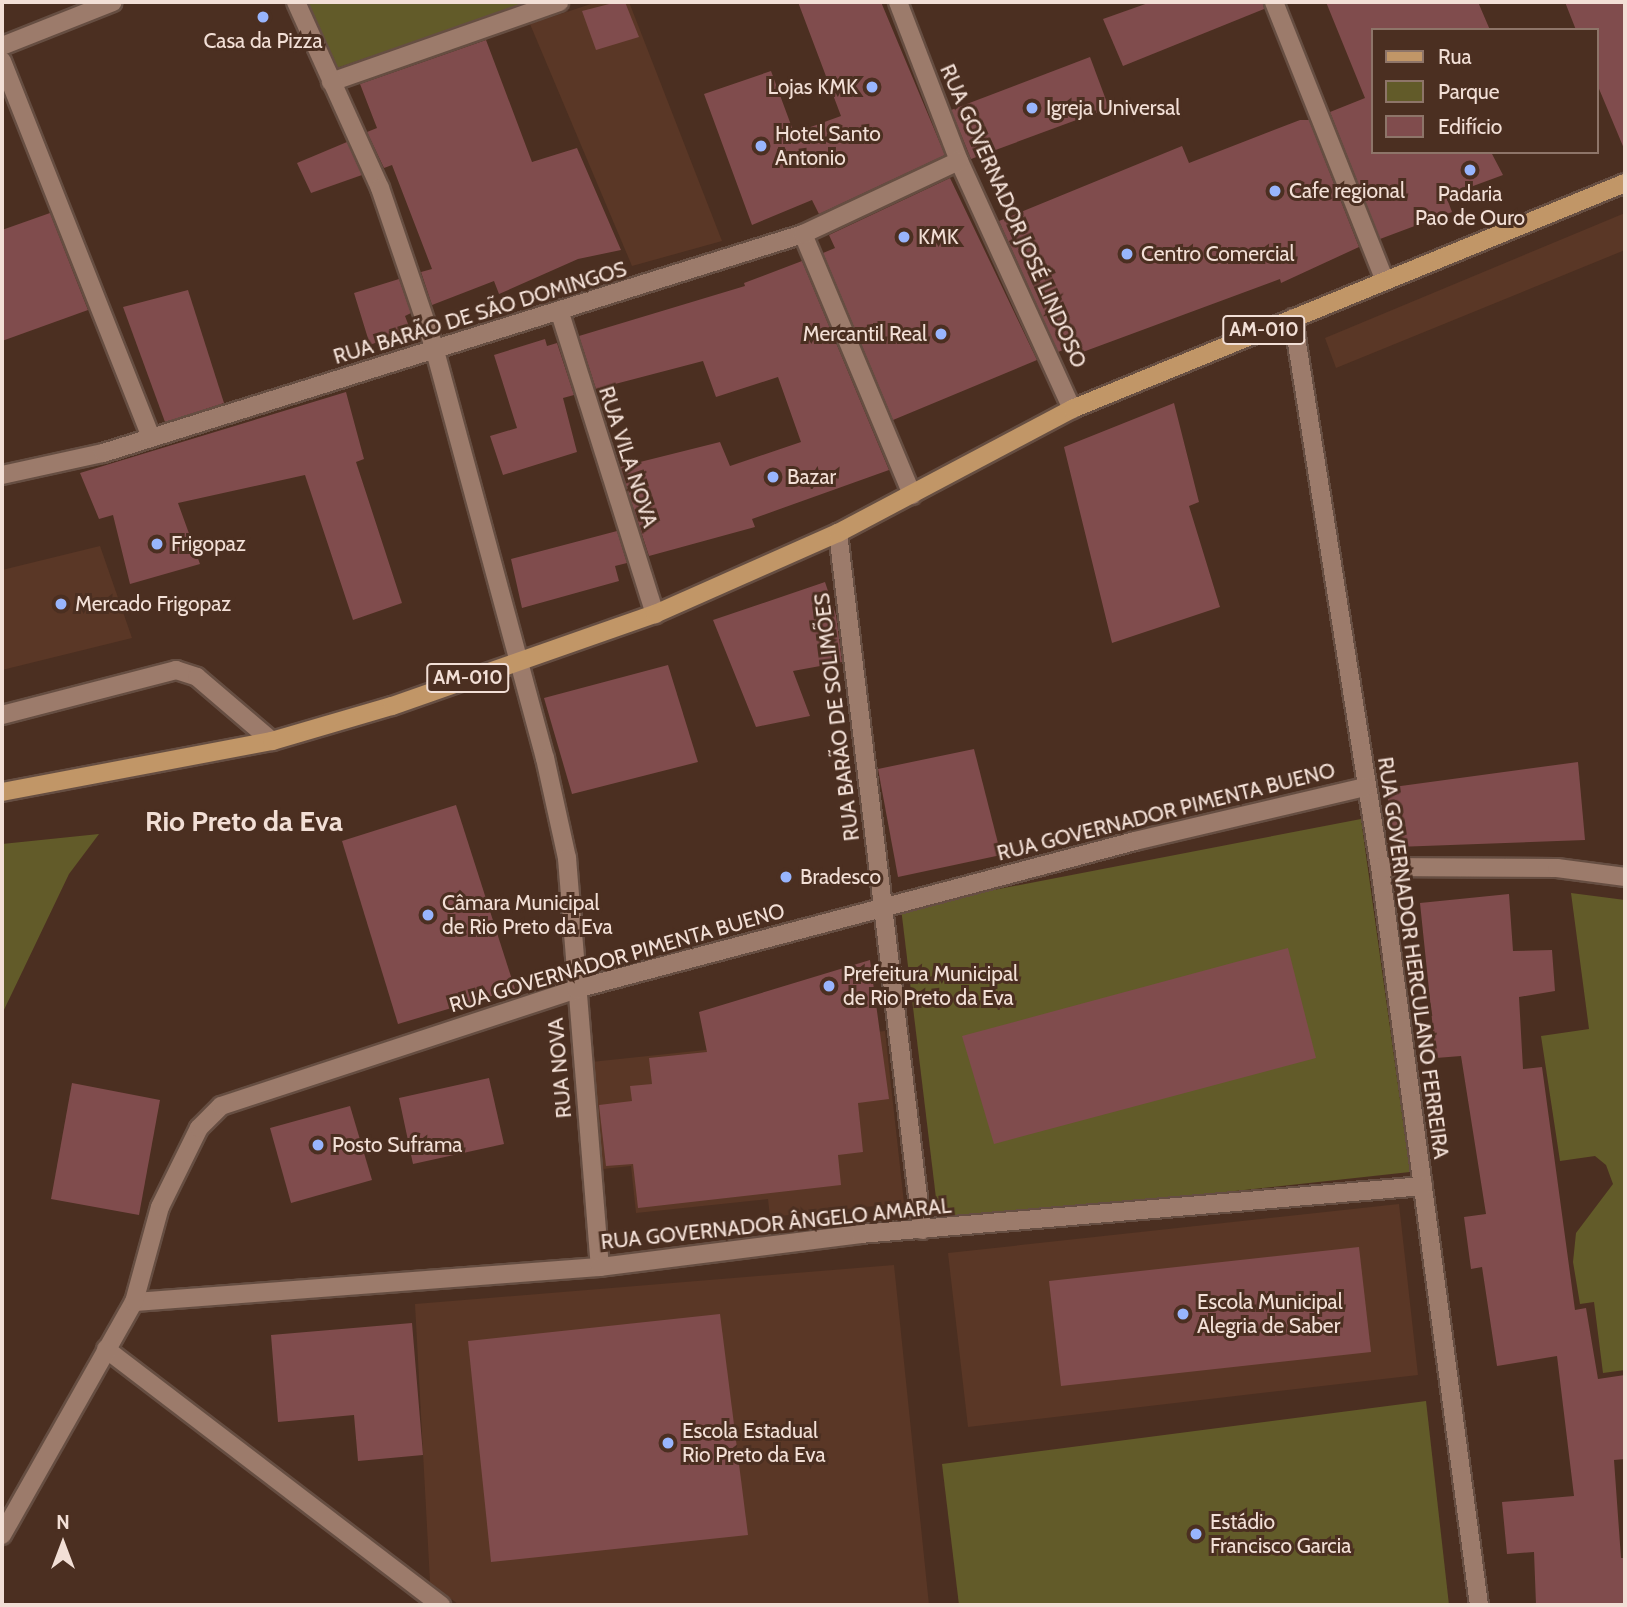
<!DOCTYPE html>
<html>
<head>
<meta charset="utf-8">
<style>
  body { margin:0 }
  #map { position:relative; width:1627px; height:1607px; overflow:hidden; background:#4b2f21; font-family:Cabin,sans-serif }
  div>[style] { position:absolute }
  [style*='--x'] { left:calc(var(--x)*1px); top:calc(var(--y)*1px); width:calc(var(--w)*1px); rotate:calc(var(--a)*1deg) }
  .built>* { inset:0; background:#5a3726 }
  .green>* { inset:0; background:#625b29 }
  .building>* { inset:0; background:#804c4d }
  .roads { filter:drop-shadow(2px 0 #664e42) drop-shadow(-2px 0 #664e42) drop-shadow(0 2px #664e42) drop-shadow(0 -2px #664e42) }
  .service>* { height:18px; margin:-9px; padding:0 9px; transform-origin:9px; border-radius:9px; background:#9c7b6b }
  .minor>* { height:18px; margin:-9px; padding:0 9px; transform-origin:9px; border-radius:9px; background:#9c7b6b }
  .primary>* { height:18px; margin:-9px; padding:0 9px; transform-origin:9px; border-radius:9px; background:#c19667 }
  .dots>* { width:19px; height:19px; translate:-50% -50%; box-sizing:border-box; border:4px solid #4b2f21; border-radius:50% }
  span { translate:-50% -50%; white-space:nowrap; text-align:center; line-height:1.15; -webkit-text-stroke:6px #4b2f21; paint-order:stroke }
  .shield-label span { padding:2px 5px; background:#4b2f21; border:2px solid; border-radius:5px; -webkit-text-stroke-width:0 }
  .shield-label { font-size:19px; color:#f2dfd6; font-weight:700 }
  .poi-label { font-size:21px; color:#f2dfd6 }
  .right { translate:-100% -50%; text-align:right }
  .left { translate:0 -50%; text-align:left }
  .street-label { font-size:21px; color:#f2dfd6 }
  .district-label { font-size:28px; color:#f2dfd6; font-weight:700 }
  .frame { position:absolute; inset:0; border:4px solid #f2dfd6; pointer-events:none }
  .legend { position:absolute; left:1371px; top:28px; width:228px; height:126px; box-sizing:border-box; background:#4b2f21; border:2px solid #8e7569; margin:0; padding:9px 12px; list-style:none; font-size:21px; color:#f2dfd6 }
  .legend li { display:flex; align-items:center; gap:14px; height:35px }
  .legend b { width:35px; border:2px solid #8e7569 }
  .north { position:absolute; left:28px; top:1509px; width:70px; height:70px; -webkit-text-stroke:5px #4b2f21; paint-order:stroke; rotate:0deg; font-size:19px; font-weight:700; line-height:28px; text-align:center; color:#f2dfd6 }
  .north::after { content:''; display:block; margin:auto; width:24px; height:32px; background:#f2dfd6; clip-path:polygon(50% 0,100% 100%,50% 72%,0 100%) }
</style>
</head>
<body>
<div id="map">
  <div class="built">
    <i style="clip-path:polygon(597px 2px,629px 2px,722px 241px,632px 266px,530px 24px)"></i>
    <i style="clip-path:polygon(1625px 213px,1625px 250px,1336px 368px,1325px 338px)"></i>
    <i style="clip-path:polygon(100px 546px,132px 638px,2px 670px,2px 570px)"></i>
    <i style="clip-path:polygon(885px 1031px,904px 1203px,770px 1217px,768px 1199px,636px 1213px,631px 1166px,603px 1169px,591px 1062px)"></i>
    <i style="clip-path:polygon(1399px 1204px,1418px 1375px,968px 1427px,948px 1253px)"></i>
    <i style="clip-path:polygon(894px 1265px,929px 1605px,459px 1605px,430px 1582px,415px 1304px)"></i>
  </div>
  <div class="green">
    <i style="clip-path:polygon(302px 2px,530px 2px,328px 71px)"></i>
    <i style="clip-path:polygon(1361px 819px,1410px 1172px,939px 1223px,901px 908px)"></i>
    <i style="clip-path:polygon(99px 834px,69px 874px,2px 1014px,2px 844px)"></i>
    <i style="clip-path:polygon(1571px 893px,1625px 900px,1625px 1370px,1603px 1373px,1594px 1302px,1580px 1304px,1573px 1262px,1576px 1233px,1613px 1184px,1606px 1165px,1595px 1156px,1560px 1161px,1541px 1036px,1589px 1029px)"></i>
    <i style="clip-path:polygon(1426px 1401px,1449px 1605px,959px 1605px,942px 1464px)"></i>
  </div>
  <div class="building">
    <i style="clip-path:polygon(617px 2px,625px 2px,639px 37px,596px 50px,582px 11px)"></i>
    <i style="clip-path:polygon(798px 2px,881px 2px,945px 155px,819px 214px,812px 200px,752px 225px,704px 94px,771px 71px,794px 133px,841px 116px)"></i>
    <i style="clip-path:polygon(1151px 2px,1263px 2px,1264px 9px,1123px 66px,1103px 19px)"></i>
    <i style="clip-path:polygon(1326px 2px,1478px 2px,1490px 30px,1373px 30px,1373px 152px,1491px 152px,1503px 175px,1446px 196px,1452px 212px,1380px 239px,1330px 112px,1365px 98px)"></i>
    <i style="clip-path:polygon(1565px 2px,1625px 2px,1625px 151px,1597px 84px,1597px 30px,1576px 30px)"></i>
    <i style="clip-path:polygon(486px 40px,532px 162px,577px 148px,621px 250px,578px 259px,499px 294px,494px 281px,432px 305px,421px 272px,432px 269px,392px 165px,384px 168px,367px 132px,377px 128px,360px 84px)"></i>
    <i style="clip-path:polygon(1090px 57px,1109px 108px,971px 159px,951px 110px)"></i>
    <i style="clip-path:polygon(1300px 120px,1309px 120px,1359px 247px,1281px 283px,1280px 279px,1072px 356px,1068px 348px,1058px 352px,999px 221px,1182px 146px,1189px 163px)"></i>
    <i style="clip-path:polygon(347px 142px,362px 175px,311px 193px,297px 163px)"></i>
    <i style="clip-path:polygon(950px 178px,1037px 360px,893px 420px,823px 253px,835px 248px,829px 235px)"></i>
    <i style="clip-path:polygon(50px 213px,88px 310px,2px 341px,2px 230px)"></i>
    <i style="clip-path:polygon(802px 261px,889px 470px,752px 519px,755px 527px,649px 556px,620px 467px,720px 442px,730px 466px,801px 442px,778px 377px,716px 397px,703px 361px,596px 389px,579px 336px,745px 286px,744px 283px)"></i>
    <i style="clip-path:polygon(399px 279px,411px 313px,405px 316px,410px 329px,370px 345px,354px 293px)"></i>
    <i style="clip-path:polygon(188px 290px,224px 403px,165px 422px,123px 307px)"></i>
    <i style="clip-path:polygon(545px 339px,547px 346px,557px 343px,574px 395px,563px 398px,577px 452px,503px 475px,490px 436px,517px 428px,494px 355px)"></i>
    <i style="clip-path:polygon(346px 392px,364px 459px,356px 462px,402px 603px,353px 620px,305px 475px,178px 503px,200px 564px,130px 584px,113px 515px,99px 519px,80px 473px)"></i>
    <i style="clip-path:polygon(1174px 403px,1199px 502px,1189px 506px,1220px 607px,1112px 643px,1064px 447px)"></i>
    <i style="clip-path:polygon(617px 531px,627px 563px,615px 566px,619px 581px,522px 608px,511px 559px)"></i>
    <i style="clip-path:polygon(825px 582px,836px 615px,842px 662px,793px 671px,810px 716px,756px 727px,713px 620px)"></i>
    <i style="clip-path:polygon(668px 665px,698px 762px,572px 794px,544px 698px)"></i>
    <i style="clip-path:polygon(974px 749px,1001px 855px,898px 877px,878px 769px)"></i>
    <i style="clip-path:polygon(1578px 762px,1585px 840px,1396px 847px,1386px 788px)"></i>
    <i style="clip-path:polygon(456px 805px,515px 989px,398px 1024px,342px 841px)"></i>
    <i style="clip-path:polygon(1509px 894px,1513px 951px,1552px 950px,1555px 991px,1519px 997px,1523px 1069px,1542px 1067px,1575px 1310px,1586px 1308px,1598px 1379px,1625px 1375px,1625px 1459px,1614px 1460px,1621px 1558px,1625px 1558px,1625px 1604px,1536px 1605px,1534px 1552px,1507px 1554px,1502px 1502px,1574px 1496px,1557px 1356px,1497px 1366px,1482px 1267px,1471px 1269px,1464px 1217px,1486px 1214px,1461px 1056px,1436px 1058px,1420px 903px)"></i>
    <i style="clip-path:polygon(1288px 948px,1316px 1058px,994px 1144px,962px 1036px)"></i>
    <i style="clip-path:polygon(870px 960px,889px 1099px,858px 1103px,863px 1152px,838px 1155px,841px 1185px,638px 1208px,633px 1164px,606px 1166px,599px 1105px,632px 1101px,630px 1086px,652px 1084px,649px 1058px,707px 1052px,699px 1012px)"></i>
    <i style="clip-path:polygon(489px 1078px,504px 1144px,413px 1164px,399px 1098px)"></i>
    <i style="clip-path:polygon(72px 1083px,160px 1100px,139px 1215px,51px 1199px)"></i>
    <i style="clip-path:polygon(350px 1106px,372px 1180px,291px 1203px,270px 1128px)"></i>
    <i style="clip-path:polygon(1359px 1247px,1371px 1352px,1061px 1386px,1049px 1281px)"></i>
    <i style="clip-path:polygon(720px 1314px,748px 1535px,491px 1562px,468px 1341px)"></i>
    <i style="clip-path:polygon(412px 1323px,423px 1455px,358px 1461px,354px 1415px,278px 1422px,271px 1335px)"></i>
  </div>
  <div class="roads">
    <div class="service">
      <i style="--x:331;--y:82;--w:242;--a:-19.3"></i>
      <i style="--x:2;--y:715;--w:180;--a:-14.5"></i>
      <i style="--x:176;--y:670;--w:22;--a:18"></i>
      <i style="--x:197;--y:677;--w:99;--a:40.5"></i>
    </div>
    <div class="minor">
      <i style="--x:296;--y:2;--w:204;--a:65.7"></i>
      <i style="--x:380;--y:188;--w:168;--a:71.2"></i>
      <i style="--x:434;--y:347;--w:426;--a:74.9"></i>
      <i style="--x:545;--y:758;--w:102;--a:77.6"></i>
      <i style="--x:567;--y:858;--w:410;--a:85.4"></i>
      <i style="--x:898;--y:2;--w:170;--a:69"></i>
      <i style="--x:959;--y:161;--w:273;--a:65.5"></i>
      <i style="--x:1274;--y:2;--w:298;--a:68.3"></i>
      <i style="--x:2;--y:46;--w:119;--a:-21.6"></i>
      <i style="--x:2;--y:61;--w:405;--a:68.4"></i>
      <i style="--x:803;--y:234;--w:283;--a:67.3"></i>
      <i style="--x:560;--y:313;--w:316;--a:72.5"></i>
      <i style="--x:1293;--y:318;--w:556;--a:81"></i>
      <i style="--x:1380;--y:867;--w:745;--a:82.36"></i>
      <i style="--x:2;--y:475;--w:103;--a:-12.3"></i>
      <i style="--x:103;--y:453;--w:733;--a:-17.37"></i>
      <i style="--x:803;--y:234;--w:172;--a:-25.1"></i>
      <i style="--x:838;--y:533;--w:702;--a:83.13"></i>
      <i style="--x:1380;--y:867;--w:177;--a:0.3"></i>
      <i style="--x:1557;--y:868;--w:69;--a:7.5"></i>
      <i style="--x:134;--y:1302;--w:467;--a:-4.3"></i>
      <i style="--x:600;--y:1267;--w:262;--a:-7.2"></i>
      <i style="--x:860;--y:1234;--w:565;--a:-4.87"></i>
      <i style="--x:106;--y:1349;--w:422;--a:37.4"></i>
      <i style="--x:2;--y:1535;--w:268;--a:-60.5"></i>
      <i style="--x:134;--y:1302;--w:98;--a:-74.7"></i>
      <i style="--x:160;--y:1207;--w:88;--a:-63.7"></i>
      <i style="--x:199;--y:1128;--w:31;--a:-45"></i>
      <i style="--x:221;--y:1106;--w:374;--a:-18.2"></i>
      <i style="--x:576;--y:989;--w:578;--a:-14.83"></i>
      <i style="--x:1135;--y:841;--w:236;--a:-13.2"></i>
    </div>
    <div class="primary">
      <i style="--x:2;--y:792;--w:275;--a:-10.7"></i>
      <i style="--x:272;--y:741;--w:125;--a:-16.3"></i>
      <i style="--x:392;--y:706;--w:279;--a:-19.3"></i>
      <i style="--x:655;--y:614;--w:200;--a:-23.9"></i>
      <i style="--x:838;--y:533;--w:265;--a:-27.9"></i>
      <i style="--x:1072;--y:409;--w:597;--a:-22.23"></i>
    </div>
  </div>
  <div class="dots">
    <i style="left:263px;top:17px;background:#98b5fd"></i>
    <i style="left:872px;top:87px;background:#98b5fd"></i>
    <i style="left:1032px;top:108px;background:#98b5fd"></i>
    <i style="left:761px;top:146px;background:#98b5fd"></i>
    <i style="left:1470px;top:170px;background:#98b5fd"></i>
    <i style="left:1275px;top:191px;background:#98b5fd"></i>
    <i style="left:904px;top:237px;background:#98b5fd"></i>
    <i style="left:1127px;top:254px;background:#98b5fd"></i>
    <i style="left:941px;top:334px;background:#98b5fd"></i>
    <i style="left:773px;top:477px;background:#98b5fd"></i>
    <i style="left:157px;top:544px;background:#98b5fd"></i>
    <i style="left:61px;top:604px;background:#98b5fd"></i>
    <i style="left:786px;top:877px;background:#98b5fd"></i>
    <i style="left:428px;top:915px;background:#98b5fd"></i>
    <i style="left:829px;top:986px;background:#98b5fd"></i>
    <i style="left:318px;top:1145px;background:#98b5fd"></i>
    <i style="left:1183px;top:1314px;background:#98b5fd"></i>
    <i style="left:668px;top:1443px;background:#98b5fd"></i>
    <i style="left:1196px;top:1534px;background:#98b5fd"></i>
  </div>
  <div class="shield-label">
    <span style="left:1264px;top:330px">AM-010</span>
    <span style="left:468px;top:678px">AM-010</span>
  </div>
  <div class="poi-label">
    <span style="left:263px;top:41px">Casa da Pizza</span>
    <span class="right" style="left:858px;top:87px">Lojas KMK</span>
    <span class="left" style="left:1046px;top:108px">Igreja Universal</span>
    <span class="left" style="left:775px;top:146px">Hotel Santo<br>Antonio</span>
    <span class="left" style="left:1289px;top:191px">Cafe regional</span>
    <span style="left:1470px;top:206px">Padaria<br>Pao de Ouro</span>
    <span class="left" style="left:918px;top:237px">KMK</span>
    <span class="left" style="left:1141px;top:254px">Centro Comercial</span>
    <span class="right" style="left:927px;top:334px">Mercantil Real</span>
    <span class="left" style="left:787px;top:477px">Bazar</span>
    <span class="left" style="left:171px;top:544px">Frigopaz</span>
    <span class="left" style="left:75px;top:604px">Mercado Frigopaz</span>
    <span class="left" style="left:800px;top:877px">Bradesco</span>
    <span class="left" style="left:442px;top:915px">Câmara Municipal<br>de Rio Preto da Eva</span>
    <span class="left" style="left:843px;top:986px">Prefeitura Municipal<br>de Rio Preto da Eva</span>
    <span class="left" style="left:332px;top:1145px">Posto Suframa</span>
    <span class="left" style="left:1197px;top:1314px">Escola Municipal<br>Alegria de Saber</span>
    <span class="left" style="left:682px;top:1443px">Escola Estadual<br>Rio Preto da Eva</span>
    <span class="left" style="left:1210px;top:1534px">Estádio<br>Francisco Garcia</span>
  </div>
  <div class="street-label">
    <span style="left:1013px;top:216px;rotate:66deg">RUA GOVERNADOR JOSÉ LINDOSO</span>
    <span style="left:480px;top:313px;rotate:-17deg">RUA BARÃO DE SÃO DOMINGOS</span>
    <span style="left:628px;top:457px;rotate:72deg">RUA VILA NOVA</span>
    <span style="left:837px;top:717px;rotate:-97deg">RUA BARÃO DE SOLIMÕES</span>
    <span style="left:1166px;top:812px;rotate:-14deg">RUA GOVERNADOR PIMENTA BUENO</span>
    <span style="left:617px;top:958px;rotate:-16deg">RUA GOVERNADOR PIMENTA BUENO</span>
    <span style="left:1413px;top:958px;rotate:82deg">RUA GOVERNADOR HERCULANO FERREIRA</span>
    <span style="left:560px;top:1068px;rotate:-95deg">RUA NOVA</span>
    <span style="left:776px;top:1224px;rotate:-6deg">RUA GOVERNADOR ÂNGELO AMARAL</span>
  </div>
  <div class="district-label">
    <span style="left:244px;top:821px">Rio Preto da Eva</span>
  </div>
  <div class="frame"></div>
  <ul class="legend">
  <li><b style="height:9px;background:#c19667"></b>Rua</li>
  <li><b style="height:19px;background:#625b29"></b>Parque</li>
  <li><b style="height:19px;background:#804c4d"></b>Edifício</li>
  </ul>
  <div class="north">N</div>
</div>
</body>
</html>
